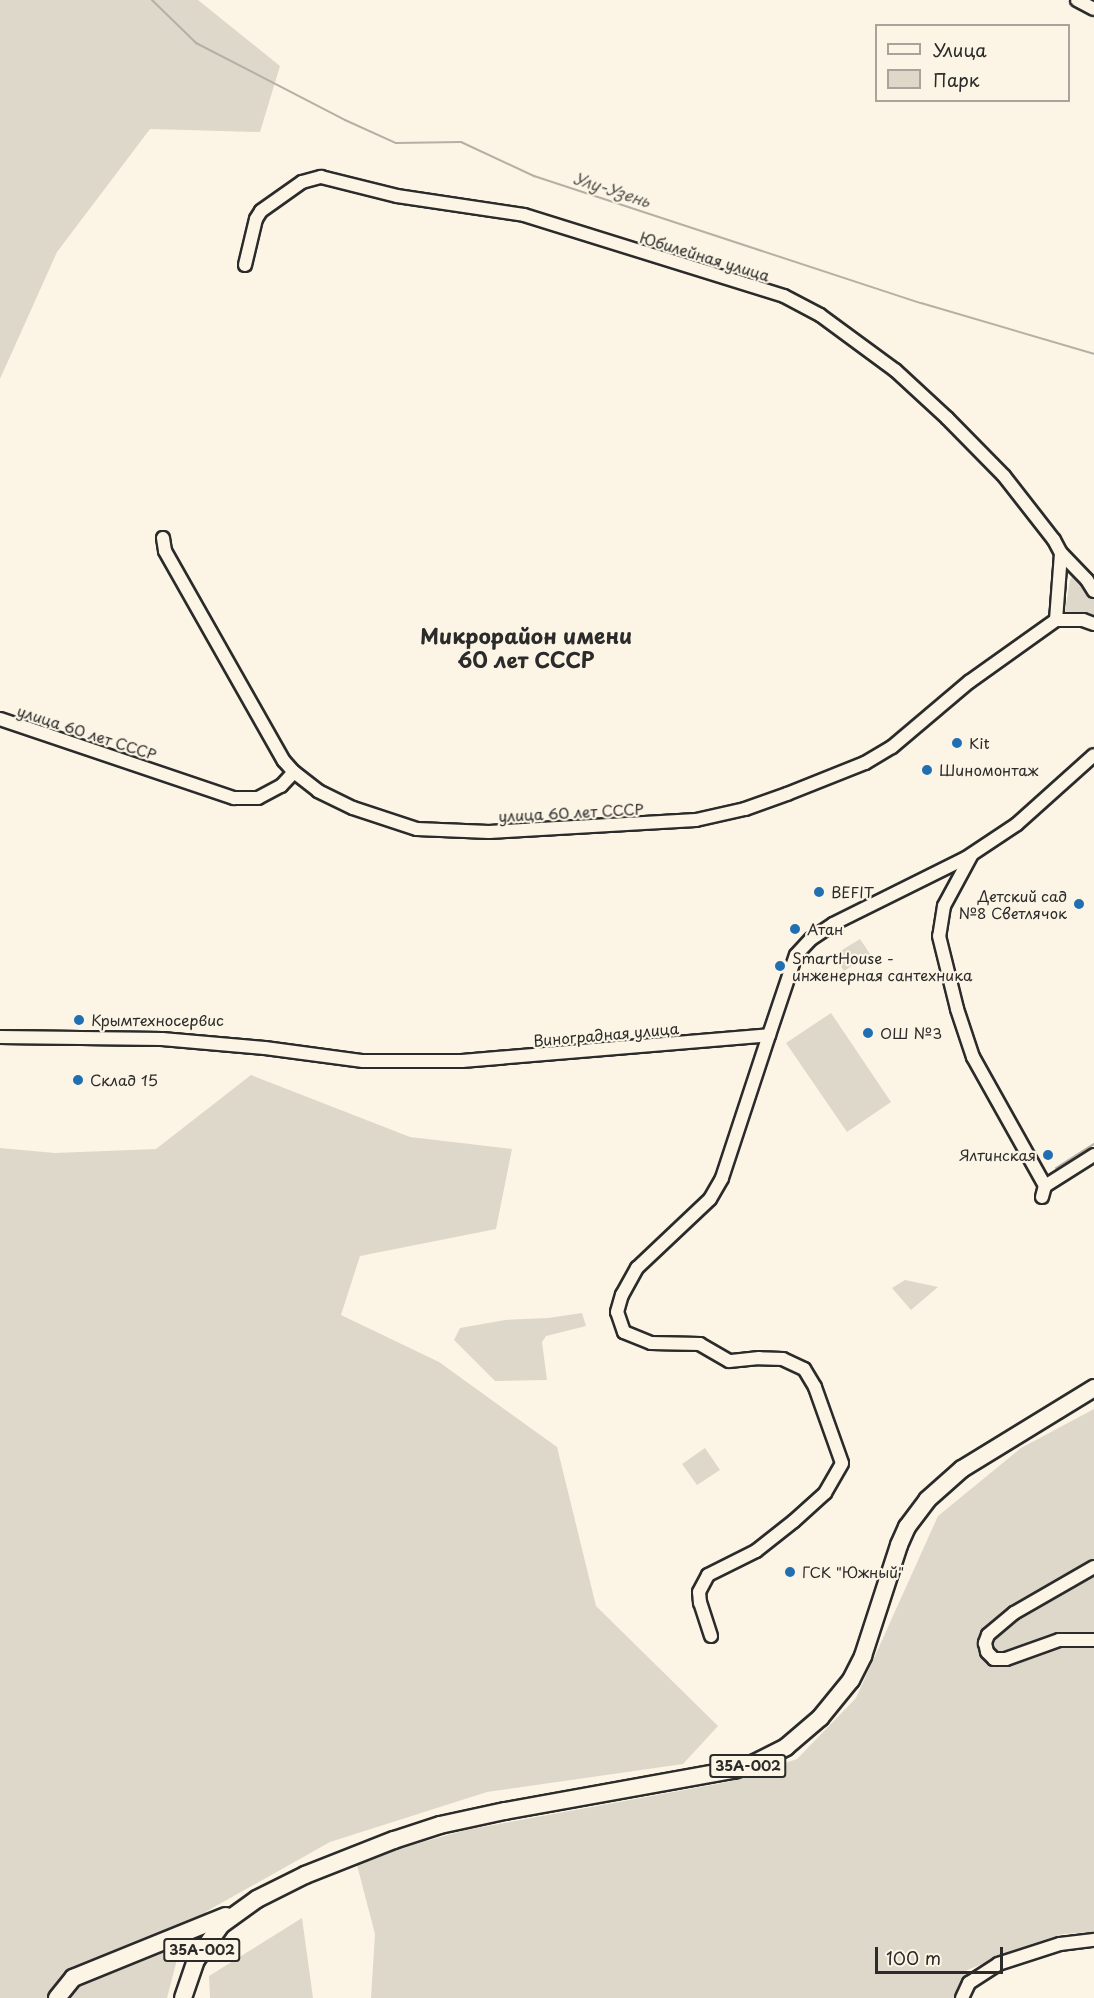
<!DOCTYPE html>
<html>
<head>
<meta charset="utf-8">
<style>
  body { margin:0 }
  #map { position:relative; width:1094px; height:1998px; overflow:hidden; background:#fcf5e5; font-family:"Playpen Sans",sans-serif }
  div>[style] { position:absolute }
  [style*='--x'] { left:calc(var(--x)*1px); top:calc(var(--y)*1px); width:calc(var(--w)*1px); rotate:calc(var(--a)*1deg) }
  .green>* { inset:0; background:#ded8ca }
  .stream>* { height:2px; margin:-1px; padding:0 1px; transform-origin:1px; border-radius:1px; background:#b4b0a5 }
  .roads { filter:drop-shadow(2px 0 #2b2b2b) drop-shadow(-2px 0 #2b2b2b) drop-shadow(0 2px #2b2b2b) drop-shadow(0 -2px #2b2b2b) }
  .minor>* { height:12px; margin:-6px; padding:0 6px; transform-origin:6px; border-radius:6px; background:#fcf5e5 }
  .highway>* { height:16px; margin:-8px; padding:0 8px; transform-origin:8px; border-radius:8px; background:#fcf5e5 }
  .dots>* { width:16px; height:16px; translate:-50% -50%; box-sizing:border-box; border:3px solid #fcf5e5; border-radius:50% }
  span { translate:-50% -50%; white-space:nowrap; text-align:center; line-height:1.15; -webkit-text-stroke:4.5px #fcf5e5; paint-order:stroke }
  .shield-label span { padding:2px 4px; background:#fcf5e5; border:2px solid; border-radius:4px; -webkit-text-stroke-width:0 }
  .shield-label { font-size:14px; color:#2b2b2b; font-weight:700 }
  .street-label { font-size:15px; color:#2b2b2b }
  .poi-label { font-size:15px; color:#2b2b2b }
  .left { translate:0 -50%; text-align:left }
  .right { translate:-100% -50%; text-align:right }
  .water-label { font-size:16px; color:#545350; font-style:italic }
  .district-label { font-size:21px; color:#2b2b2b; font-weight:700 }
  .legend { position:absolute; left:875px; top:24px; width:195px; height:78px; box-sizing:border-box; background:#fcf5e5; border:2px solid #a8a49b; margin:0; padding:8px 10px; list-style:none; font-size:18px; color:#2b2b2b }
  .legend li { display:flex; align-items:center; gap:12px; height:30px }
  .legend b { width:30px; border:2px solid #a8a49b }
  .scale { position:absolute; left:875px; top:1947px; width:128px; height:27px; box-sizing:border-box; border:3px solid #2b2b2b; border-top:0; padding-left:8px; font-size:18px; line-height:21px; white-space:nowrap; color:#2b2b2b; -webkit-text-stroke:4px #fcf5e5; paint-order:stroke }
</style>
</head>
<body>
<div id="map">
  <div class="green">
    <i style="clip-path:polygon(0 0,198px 0,280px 66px,260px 132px,150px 129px,57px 252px,0 379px)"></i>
    <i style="clip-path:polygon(1074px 574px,1094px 594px,1094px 615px,1069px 615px,1065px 611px,1070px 580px)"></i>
    <i style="clip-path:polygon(860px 939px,870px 954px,844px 971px,834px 955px)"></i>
    <i style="clip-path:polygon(831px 1013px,891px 1102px,847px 1132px,786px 1043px)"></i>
    <i style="clip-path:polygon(251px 1075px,410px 1137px,512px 1149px,496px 1229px,360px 1256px,341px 1315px,439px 1362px,557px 1447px,596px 1606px,718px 1726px,683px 1764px,487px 1792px,330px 1842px,207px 1911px,180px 1948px,167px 1998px,0 1998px,0 1148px,55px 1153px,156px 1149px)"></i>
    <i style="clip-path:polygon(905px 1280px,938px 1287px,911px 1310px,892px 1288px)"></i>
    <i style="clip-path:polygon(582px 1313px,586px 1326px,546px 1336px,542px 1342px,547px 1380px,495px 1381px,454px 1340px,460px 1328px,505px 1320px,548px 1318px)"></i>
    <i style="clip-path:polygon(1094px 1409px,1094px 1932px,1062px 1934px,967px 1970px,961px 1998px,371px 1998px,375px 1934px,357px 1865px,401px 1848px,466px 1830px,728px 1782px,797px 1759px,856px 1698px,938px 1516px,1021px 1448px)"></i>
    <i style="clip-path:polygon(705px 1448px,720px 1470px,697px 1485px,682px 1464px)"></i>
    <i style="clip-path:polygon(302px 1918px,313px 1998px,210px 1998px,209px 1976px)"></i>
  </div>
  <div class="stream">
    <i style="--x:152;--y:0;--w:62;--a:44.3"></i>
    <i style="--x:196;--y:43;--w:168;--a:27.3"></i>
    <i style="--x:345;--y:120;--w:56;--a:24.3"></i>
    <i style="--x:396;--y:143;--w:65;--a:-0.9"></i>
    <i style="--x:461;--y:142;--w:81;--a:25"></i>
    <i style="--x:534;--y:176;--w:407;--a:18.2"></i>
    <i style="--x:921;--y:303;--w:180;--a:16.4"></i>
    <i style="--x:1056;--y:1168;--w:45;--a:-32.3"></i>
  </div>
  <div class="roads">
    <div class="minor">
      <i style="--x:1077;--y:0;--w:19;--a:28"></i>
      <i style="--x:245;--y:265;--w:47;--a:-76.6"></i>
      <i style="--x:256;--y:219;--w:9;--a:-58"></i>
      <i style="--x:261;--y:211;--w:50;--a:-35.3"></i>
      <i style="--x:302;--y:182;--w:20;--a:-15"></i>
      <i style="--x:321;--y:177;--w:78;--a:14"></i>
      <i style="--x:397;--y:196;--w:128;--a:8.5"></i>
      <i style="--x:524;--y:215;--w:272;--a:17.3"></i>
      <i style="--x:784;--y:296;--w:41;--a:27.8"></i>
      <i style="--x:820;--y:315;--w:93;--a:36.3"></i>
      <i style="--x:895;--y:370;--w:71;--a:42.7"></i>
      <i style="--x:947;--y:418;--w:81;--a:45.5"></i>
      <i style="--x:1004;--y:476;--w:81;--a:52"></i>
      <i style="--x:1054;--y:540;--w:15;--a:62"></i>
      <i style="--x:1061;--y:553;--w:37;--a:46"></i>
      <i style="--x:1087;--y:580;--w:13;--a:58"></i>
      <i style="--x:163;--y:538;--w:13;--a:81"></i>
      <i style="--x:165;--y:551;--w:241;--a:60.5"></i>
      <i style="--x:284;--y:761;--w:15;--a:48"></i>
      <i style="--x:1056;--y:620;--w:27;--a:0"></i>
      <i style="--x:1083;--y:620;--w:12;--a:20"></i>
      <i style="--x:0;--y:719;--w:247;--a:18.7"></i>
      <i style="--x:234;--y:798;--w:24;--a:0"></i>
      <i style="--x:258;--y:798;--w:26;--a:-28"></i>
      <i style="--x:281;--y:786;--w:19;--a:-47"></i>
      <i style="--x:294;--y:772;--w:31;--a:38"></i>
      <i style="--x:318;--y:791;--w:39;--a:26"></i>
      <i style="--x:353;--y:808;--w:67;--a:18.2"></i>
      <i style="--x:417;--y:829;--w:72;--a:2.4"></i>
      <i style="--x:489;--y:832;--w:207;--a:-3.3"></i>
      <i style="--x:696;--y:820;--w:50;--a:-12.7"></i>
      <i style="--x:745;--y:809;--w:45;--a:-19.7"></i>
      <i style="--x:787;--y:794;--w:84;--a:-21.7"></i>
      <i style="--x:865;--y:763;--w:31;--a:-31"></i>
      <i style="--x:892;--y:747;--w:101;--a:-40.2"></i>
      <i style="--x:969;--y:682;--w:107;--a:-35.5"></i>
      <i style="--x:1056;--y:620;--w:67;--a:-85.7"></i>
      <i style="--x:971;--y:856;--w:57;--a:118.4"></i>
      <i style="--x:944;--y:906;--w:30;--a:99"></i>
      <i style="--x:939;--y:936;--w:75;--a:76.1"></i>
      <i style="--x:957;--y:1009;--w:51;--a:71.6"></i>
      <i style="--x:973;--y:1057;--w:148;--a:60.8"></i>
      <i style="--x:0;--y:1037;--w:162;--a:0.7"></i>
      <i style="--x:162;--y:1039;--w:103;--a:5"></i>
      <i style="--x:265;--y:1048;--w:99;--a:7.6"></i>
      <i style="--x:363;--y:1061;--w:99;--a:0"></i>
      <i style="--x:462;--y:1061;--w:308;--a:-4.8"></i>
      <i style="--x:769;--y:1035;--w:84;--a:-71.4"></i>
      <i style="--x:796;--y:955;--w:22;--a:-47"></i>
      <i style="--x:811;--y:939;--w:27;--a:-34"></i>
      <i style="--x:833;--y:924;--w:148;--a:-26.4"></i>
      <i style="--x:966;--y:858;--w:61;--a:-33.7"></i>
      <i style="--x:1017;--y:824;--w:103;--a:-41.9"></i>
      <i style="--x:1042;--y:1197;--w:11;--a:-75"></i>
      <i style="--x:1045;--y:1186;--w:58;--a:-32.3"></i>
      <i style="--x:1094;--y:1567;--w:92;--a:150.1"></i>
      <i style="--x:1014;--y:1613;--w:34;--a:140"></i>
      <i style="--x:988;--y:1635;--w:9;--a:111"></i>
      <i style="--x:985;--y:1643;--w:9;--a:77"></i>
      <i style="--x:987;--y:1652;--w:10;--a:45"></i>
      <i style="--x:994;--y:1659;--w:12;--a:0"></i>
      <i style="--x:1006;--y:1659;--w:56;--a:-19.7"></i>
      <i style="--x:1059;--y:1640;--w:35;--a:0"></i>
      <i style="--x:711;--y:1636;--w:35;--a:-108"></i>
      <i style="--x:700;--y:1603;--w:11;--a:-95"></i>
      <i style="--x:699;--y:1592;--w:19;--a:-62"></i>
      <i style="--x:708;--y:1575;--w:54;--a:-26.6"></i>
      <i style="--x:756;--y:1551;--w:48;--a:-38.3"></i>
      <i style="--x:794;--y:1521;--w:42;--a:-42.1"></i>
      <i style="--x:825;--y:1493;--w:34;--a:-60"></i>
      <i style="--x:842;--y:1463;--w:81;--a:-109.6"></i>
      <i style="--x:815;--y:1387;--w:21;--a:-121"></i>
      <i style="--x:804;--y:1369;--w:23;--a:-155"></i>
      <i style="--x:783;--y:1359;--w:24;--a:-178"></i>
      <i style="--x:759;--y:1358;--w:30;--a:174"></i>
      <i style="--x:729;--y:1361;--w:34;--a:-150"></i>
      <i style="--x:700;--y:1344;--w:49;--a:-178.8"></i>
      <i style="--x:651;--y:1343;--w:29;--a:-158"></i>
      <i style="--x:624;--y:1332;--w:21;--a:-109"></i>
      <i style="--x:617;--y:1312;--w:18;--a:-74"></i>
      <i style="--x:622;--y:1295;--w:31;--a:-61"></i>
      <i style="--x:637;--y:1268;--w:100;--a:-43.4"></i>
      <i style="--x:710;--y:1199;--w:24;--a:-60"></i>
      <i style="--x:722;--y:1178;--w:151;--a:-71.8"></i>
      <i style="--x:962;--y:1998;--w:17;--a:-65"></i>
      <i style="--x:969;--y:1983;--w:35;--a:-33"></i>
      <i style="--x:998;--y:1964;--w:65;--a:-17.9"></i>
      <i style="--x:1060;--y:1944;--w:34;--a:-7"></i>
    </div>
    <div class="highway">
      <i style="--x:57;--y:1998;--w:26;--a:-51"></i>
      <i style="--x:73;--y:1978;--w:165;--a:-22.1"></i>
      <i style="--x:183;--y:1998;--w:40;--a:-71.1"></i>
      <i style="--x:196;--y:1960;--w:43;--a:-54.5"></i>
      <i style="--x:221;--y:1925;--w:44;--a:-35.8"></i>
      <i style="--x:257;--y:1899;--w:54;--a:-26.6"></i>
      <i style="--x:305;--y:1875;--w:96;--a:-21.5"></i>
      <i style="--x:394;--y:1840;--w:48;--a:-18.1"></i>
      <i style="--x:440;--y:1825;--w:66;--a:-12.2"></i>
      <i style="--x:505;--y:1811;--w:233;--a:-10.2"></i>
      <i style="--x:734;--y:1770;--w:22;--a:-18"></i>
      <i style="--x:755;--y:1763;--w:35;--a:-27"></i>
      <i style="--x:786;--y:1747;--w:45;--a:-40.5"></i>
      <i style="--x:820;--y:1718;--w:49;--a:-50.8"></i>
      <i style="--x:851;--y:1680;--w:27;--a:-63"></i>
      <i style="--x:863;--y:1656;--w:117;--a:-72"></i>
      <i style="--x:899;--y:1545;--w:20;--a:-66"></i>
      <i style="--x:907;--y:1527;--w:34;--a:-53"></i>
      <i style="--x:927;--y:1500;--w:47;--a:-41.5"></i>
      <i style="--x:962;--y:1469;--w:155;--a:-31.5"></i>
    </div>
  </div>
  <div class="dots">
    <i style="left:957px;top:743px;background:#1f6fb2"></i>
    <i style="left:927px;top:770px;background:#1f6fb2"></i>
    <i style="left:819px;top:892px;background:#1f6fb2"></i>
    <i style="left:1079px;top:904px;background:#1f6fb2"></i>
    <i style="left:795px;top:929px;background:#1f6fb2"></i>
    <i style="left:780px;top:966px;background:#1f6fb2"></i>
    <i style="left:79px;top:1020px;background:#1f6fb2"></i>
    <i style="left:868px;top:1033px;background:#1f6fb2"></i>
    <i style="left:78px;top:1080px;background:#1f6fb2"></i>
    <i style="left:1048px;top:1155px;background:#1f6fb2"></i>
    <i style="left:790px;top:1572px;background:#1f6fb2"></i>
  </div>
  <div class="shield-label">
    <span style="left:748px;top:1766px">35А-002</span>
    <span style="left:202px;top:1950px">35А-002</span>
  </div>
  <div class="street-label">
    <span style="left:705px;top:256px;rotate:17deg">Юбилейная улица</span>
    <span style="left:87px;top:732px;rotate:18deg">улица 60 лет СССР</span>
    <span style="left:571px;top:812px;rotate:-3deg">улица 60 лет СССР</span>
    <span style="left:606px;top:1034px;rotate:-5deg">Виноградная улица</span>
  </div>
  <div class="poi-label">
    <span class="left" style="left:969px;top:743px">Kit</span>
    <span class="left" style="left:939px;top:770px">Шиномонтаж</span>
    <span class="left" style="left:831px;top:892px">BEFIT</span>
    <span class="right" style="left:1067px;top:904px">Детский сад<br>№8 Светлячок</span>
    <span class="left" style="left:807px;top:929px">Атан</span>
    <span class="left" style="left:792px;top:966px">SmartHouse -<br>инженерная сантехника</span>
    <span class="left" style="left:91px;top:1020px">Крымтехносервис</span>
    <span class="left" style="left:880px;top:1033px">ОШ №3</span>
    <span class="left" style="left:90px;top:1080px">Склад 15</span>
    <span class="right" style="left:1036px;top:1155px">Ялтинская</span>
    <span class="left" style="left:802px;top:1572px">ГСК "Южный"</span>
  </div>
  <div class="water-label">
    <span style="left:612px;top:189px;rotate:18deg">Улу-Узень</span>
  </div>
  <div class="district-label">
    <span style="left:526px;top:647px">Микрорайон имени<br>60 лет СССР</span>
  </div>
  <ul class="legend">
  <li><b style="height:8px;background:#fcf5e5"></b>Улица</li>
  <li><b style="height:16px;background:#ded8ca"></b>Парк</li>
  </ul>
  <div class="scale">100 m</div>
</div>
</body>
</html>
